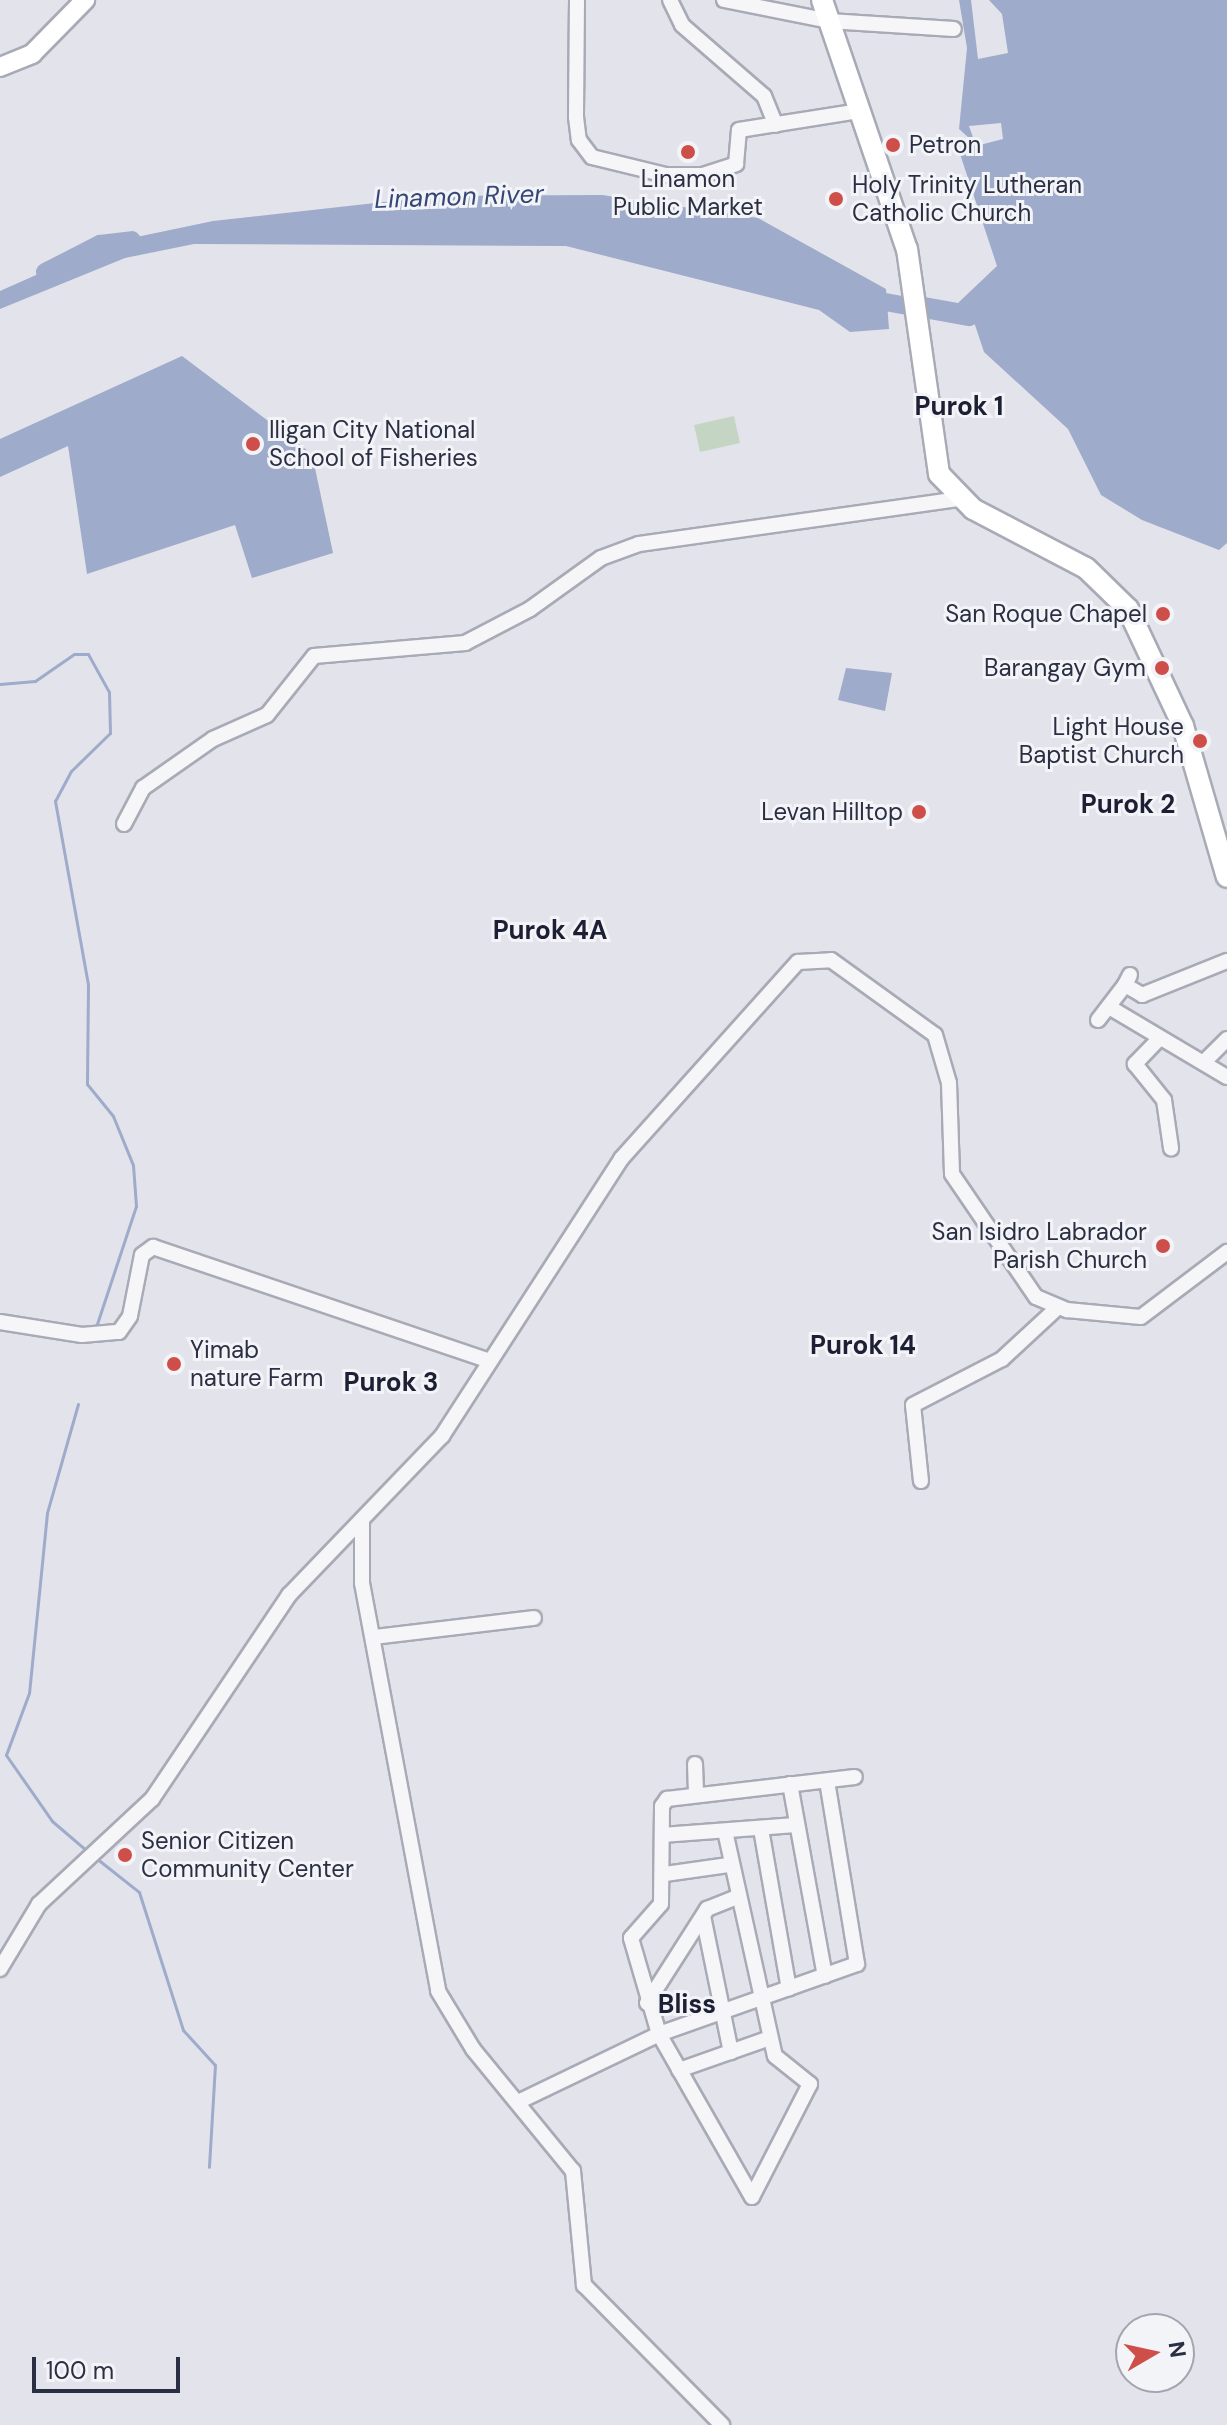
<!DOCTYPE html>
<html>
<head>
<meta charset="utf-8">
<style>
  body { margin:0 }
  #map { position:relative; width:1227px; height:2425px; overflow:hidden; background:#e3e4eb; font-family:"DM Sans",sans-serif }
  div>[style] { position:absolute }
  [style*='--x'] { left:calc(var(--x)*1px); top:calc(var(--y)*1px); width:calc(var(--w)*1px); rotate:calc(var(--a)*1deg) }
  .green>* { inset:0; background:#c5d5c4 }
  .water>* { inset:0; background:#9eabca }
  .stream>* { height:3px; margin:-1.5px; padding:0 1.5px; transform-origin:1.5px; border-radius:1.5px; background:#9eabca }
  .river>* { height:18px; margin:-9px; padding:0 9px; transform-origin:9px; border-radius:9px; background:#9eabca }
  .roads { filter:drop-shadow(2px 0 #a8aab5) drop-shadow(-2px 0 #a8aab5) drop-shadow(0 2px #a8aab5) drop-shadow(0 -2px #a8aab5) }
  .minor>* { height:14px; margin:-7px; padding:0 7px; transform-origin:7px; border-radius:7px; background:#f6f6f9 }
  .major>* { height:18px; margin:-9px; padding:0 9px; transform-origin:9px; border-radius:9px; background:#fff }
  .highway>* { height:20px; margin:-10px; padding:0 10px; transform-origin:10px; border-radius:10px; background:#fff }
  .dots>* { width:22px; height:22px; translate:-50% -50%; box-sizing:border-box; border:4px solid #f3f4f8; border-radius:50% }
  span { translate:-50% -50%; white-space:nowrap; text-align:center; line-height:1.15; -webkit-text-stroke:6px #f3f4f8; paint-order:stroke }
  .poi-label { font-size:24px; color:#2b2f43 }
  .left { translate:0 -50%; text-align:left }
  .right { translate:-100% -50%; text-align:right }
  .water-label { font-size:26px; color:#354677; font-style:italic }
  .neighbourhood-label { font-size:26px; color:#1d2034; font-weight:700 }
  .north { position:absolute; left:1115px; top:2313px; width:80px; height:80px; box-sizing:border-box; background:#f3f4f8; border:2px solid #a3a5b0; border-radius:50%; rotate:81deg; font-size:22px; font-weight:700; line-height:32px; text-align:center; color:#2b2f43 }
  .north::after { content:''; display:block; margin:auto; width:28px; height:36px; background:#ce4f4a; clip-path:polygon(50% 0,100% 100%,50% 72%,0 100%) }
  .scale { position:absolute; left:32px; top:2357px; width:148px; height:36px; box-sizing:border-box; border:4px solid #2b2f43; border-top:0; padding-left:10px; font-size:24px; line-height:28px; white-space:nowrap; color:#2b2f43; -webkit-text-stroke:6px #f3f4f8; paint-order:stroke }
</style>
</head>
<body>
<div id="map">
  <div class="green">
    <i style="clip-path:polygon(734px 416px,740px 443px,700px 452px,694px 425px)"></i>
  </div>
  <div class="water">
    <i style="clip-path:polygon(evenodd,959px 0,971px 0,978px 59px,1008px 53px,1002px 14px,989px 0,1227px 0,1227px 543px,1219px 550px,1142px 520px,1101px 495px,1068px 429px,984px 352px,970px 310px,964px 321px,921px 316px,919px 296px,958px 303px,997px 266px,960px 154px,969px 138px,959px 129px,967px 48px,959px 0,1001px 123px,1003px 139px,976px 146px,969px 126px,1001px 123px)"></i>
    <i style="clip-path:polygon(602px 195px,758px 218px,886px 289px,889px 329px,850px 332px,819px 310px,566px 246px,194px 244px,125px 258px,0 309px,0 291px,108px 243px,213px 221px,438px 196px)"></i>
    <i style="clip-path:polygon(182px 356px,312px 454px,333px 553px,252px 578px,235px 525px,87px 574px,68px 446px,0 477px,0 439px)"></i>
    <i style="clip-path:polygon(846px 668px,892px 673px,885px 711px,838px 700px)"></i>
  </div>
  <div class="stream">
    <i style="--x:0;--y:684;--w:35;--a:-5"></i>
    <i style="--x:35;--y:681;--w:47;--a:-34.7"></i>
    <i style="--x:74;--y:654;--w:14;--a:0"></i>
    <i style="--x:88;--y:654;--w:43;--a:61.1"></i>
    <i style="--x:109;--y:692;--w:41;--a:88.6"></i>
    <i style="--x:110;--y:733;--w:54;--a:135.7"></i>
    <i style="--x:71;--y:771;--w:34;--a:118"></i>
    <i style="--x:55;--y:801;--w:187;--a:79.8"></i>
    <i style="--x:88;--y:985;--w:99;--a:90.6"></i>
    <i style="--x:87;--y:1084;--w:41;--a:50.9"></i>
    <i style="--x:113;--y:1116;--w:53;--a:67.8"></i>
    <i style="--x:133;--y:1165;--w:41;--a:85.8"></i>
    <i style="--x:136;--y:1206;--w:127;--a:108.3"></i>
    <i style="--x:78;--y:1404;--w:113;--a:105.9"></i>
    <i style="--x:47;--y:1513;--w:181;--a:95.7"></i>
    <i style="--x:29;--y:1693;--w:66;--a:110.4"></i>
    <i style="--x:6;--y:1755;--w:80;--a:55.1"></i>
    <i style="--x:52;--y:1821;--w:46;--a:40.6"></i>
    <i style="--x:96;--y:1858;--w:55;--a:38.3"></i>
    <i style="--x:139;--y:1892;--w:145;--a:72.3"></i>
    <i style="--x:183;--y:2030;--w:47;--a:47.6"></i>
    <i style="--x:215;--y:2065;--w:102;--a:93.4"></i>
  </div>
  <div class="river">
    <i style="--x:45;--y:272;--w:62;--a:-27"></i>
    <i style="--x:100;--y:244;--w:32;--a:-7"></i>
    <i style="--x:863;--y:298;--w:108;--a:10.2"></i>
  </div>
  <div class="roads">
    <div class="minor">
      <i style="--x:577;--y:0;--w:117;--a:90.5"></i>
      <i style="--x:576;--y:117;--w:23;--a:83"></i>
      <i style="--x:579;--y:140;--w:21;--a:53"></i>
      <i style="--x:592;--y:157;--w:76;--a:13.7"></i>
      <i style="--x:666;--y:175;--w:37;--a:0"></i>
      <i style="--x:703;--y:175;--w:35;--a:-18"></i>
      <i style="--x:736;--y:164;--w:34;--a:-85"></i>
      <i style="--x:739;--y:130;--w:121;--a:-9"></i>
      <i style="--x:670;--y:0;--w:28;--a:64"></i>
      <i style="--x:682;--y:25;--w:108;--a:40.9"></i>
      <i style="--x:764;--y:96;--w:31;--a:68"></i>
      <i style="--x:724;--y:0;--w:107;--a:11.3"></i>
      <i style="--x:829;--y:21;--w:125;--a:3.7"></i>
      <i style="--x:124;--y:824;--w:41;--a:-62.2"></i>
      <i style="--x:143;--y:788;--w:85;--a:-35"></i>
      <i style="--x:213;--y:739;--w:59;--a:-24"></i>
      <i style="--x:267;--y:715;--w:75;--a:-51.5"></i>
      <i style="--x:314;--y:656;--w:152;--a:-4.9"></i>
      <i style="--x:465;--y:643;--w:73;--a:-27.6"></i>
      <i style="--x:530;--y:609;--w:87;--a:-35.7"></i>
      <i style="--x:601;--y:558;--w:40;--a:-20.2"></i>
      <i style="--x:639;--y:544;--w:324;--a:-8"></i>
      <i style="--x:1130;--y:975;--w:11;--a:117"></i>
      <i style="--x:1125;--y:985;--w:20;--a:30"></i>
      <i style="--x:1142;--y:995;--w:92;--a:-21.8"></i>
      <i style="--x:1109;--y:1007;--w:137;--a:30.7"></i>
      <i style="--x:1098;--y:1020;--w:44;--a:-52.4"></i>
      <i style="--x:1159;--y:1039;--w:35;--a:134"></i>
      <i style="--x:1135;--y:1064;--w:46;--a:51.1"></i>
      <i style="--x:1164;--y:1100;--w:49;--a:81.7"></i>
      <i style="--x:1205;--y:1061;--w:31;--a:-45"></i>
      <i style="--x:0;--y:1322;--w:83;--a:9"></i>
      <i style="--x:82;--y:1335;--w:37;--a:-5"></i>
      <i style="--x:119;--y:1332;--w:19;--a:-55"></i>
      <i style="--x:130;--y:1316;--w:62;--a:-78.9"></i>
      <i style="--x:142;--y:1255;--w:14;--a:-36"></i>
      <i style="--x:153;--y:1247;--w:353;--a:18.7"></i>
      <i style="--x:921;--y:1481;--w:76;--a:-96"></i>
      <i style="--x:913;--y:1405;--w:100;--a:-27.3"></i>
      <i style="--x:1002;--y:1359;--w:75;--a:-42.8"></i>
      <i style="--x:362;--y:1521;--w:62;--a:90"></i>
      <i style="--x:362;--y:1583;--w:415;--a:79.4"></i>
      <i style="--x:438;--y:1991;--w:68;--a:58.9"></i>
      <i style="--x:473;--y:2049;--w:158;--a:50.7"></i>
      <i style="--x:573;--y:2171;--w:115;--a:84.5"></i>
      <i style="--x:584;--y:2285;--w:197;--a:45.4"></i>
      <i style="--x:374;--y:1637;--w:161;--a:-6.8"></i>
      <i style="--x:695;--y:1764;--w:31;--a:88"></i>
      <i style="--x:790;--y:1784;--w:195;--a:79.7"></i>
      <i style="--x:761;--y:1829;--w:162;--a:80.1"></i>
      <i style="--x:725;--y:1831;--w:230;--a:77.5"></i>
      <i style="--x:775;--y:2056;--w:45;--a:38.7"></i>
      <i style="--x:810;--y:2084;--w:127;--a:117.2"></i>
      <i style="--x:752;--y:2197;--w:188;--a:-119.7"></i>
      <i style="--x:659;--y:2034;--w:100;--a:-106.3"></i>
      <i style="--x:631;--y:1938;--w:45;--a:-48.6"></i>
      <i style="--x:661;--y:1904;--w:98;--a:-89.4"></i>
      <i style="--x:662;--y:1806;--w:9;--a:-54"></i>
      <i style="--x:667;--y:1799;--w:189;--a:-6.7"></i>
      <i style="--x:662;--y:1835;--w:134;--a:-4.3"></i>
      <i style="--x:665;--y:1874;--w:64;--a:-8.1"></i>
      <i style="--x:703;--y:1916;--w:139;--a:78.4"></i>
      <i style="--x:0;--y:1969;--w:76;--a:-59"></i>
      <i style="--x:39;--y:1904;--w:154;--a:-42.9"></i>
      <i style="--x:152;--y:1799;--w:246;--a:-56.1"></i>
      <i style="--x:289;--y:1595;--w:221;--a:-46.1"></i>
      <i style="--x:442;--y:1436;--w:330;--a:-57.1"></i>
      <i style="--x:621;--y:1159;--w:265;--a:-48.1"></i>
      <i style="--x:798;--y:962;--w:33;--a:-3"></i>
      <i style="--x:831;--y:960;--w:128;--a:35.8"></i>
      <i style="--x:935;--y:1035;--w:50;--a:73.7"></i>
      <i style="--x:949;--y:1083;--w:91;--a:88.1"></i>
      <i style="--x:952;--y:1174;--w:149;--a:55.7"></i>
      <i style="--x:1036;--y:1297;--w:34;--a:23"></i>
      <i style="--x:1067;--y:1310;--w:74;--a:5.4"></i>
      <i style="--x:1141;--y:1317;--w:108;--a:-37.1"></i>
      <i style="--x:647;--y:2003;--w:112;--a:-57.4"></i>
      <i style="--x:707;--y:1909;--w:29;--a:-22"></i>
      <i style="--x:679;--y:2070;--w:96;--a:-19.4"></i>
      <i style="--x:518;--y:2102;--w:157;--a:-25.7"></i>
      <i style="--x:659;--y:2034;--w:210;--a:-19.5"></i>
      <i style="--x:857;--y:1964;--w:185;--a:-99.3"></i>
    </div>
    <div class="major">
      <i style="--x:0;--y:67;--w:35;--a:-22"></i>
      <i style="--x:32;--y:54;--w:76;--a:-45.5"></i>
    </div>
    <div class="highway">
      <i style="--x:822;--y:0;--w:263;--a:71.2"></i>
      <i style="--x:907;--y:249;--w:227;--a:81.9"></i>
      <i style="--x:939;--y:474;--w:49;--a:45.8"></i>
      <i style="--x:973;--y:509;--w:127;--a:27.6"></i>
      <i style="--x:1086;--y:568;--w:59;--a:44.3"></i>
      <i style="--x:1128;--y:609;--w:129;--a:64.8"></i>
      <i style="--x:1183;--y:726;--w:157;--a:73.8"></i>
    </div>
  </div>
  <div class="dots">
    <i style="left:893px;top:145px;background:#ce4f4a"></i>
    <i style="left:688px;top:152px;background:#ce4f4a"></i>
    <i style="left:836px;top:199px;background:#ce4f4a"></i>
    <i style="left:253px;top:444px;background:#ce4f4a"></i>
    <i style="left:1163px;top:614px;background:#ce4f4a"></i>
    <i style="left:1162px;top:668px;background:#ce4f4a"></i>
    <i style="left:1200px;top:741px;background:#ce4f4a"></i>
    <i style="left:919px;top:812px;background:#ce4f4a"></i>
    <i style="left:1163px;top:1246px;background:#ce4f4a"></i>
    <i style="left:174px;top:1364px;background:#ce4f4a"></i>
    <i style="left:125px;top:1855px;background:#ce4f4a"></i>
  </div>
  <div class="poi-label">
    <span class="left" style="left:909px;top:145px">Petron</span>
    <span style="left:688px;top:193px">Linamon<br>Public Market</span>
    <span class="left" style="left:852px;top:199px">Holy Trinity Lutheran<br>Catholic Church</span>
    <span class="left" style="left:269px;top:444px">Iligan City National<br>School of Fisheries</span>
    <span class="right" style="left:1147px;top:614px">San Roque Chapel</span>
    <span class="right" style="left:1146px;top:668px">Barangay Gym</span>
    <span class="right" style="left:1184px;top:741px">Light House<br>Baptist Church</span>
    <span class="right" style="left:903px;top:812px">Levan Hilltop</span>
    <span class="right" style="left:1147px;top:1246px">San Isidro Labrador<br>Parish Church</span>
    <span class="left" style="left:190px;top:1364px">Yimab<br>nature Farm</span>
    <span class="left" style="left:141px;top:1855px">Senior Citizen<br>Community Center</span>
  </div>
  <div class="water-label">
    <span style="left:459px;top:197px;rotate:-2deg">Linamon River</span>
  </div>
  <div class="neighbourhood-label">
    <span style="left:959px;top:407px">Purok 1</span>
    <span style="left:1128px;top:805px">Purok 2</span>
    <span style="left:550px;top:931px">Purok 4A</span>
    <span style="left:863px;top:1346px">Purok 14</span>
    <span style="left:391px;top:1383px">Purok 3</span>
    <span style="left:687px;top:2005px">Bliss</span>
  </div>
  <div class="north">N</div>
  <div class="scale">100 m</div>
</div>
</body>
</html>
